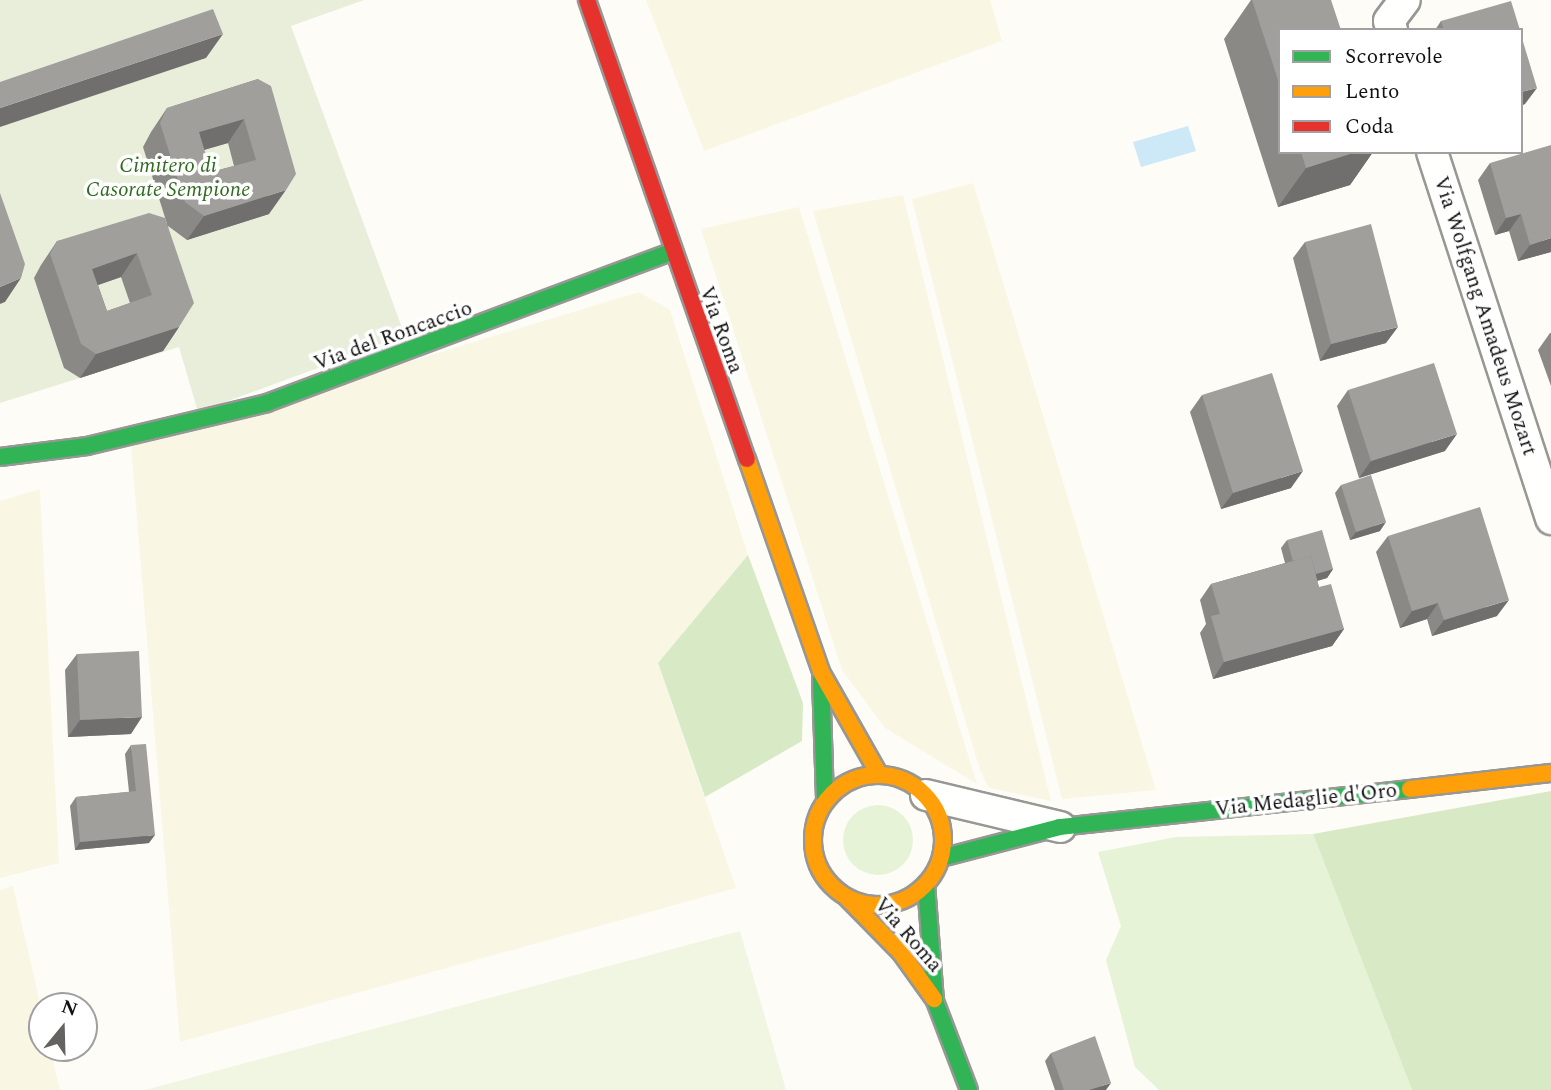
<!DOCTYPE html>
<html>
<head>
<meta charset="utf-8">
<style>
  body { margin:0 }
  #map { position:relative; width:1551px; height:1090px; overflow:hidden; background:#fdfcf7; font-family:Spectral,serif }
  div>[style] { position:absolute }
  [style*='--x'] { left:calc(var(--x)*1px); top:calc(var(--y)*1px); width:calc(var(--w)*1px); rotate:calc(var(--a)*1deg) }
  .farmland>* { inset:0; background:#f9f7e4 }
  .green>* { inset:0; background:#e7f3d7 }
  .round { border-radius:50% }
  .forest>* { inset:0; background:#d8eac5 }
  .cemetery>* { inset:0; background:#e9eedb }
  .pitch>* { inset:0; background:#f0f6e1 }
  .water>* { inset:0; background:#cde8f7 }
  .roads { filter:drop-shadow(2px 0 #979795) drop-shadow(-2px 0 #979795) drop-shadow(0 2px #979795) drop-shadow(0 -2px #979795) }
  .street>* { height:30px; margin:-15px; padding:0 15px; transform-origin:15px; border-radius:15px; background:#fffffe }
  .fast>* { height:16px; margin:-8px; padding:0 8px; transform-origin:8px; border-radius:8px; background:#30b455 }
  .slow>* { height:16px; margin:-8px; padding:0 8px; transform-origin:8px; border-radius:8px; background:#ff9f0a }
  .slow>.ring { margin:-8px; padding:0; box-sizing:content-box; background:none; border:16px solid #ff9f0a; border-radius:50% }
  .jam>* { height:16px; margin:-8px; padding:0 8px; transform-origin:8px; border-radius:8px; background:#e5322d }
  .wall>* { inset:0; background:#8a8986 }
  .shaded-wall>* { inset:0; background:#716f6d }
  .building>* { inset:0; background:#a19f9c }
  span { translate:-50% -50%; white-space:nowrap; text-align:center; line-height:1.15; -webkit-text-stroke:7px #fff; paint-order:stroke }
  .park-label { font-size:21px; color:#2f6b1f; font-style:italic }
  .street-label { font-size:21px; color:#111 }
  .legend { position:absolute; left:1278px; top:28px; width:245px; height:126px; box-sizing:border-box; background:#fff; border:2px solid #a0a0a0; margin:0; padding:9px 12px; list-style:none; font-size:21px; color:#111 }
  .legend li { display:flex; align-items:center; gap:14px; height:35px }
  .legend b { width:35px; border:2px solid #a0a0a0 }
  .north { position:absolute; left:28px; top:992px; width:70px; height:70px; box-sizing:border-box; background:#fff; border:2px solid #a0a0a0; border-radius:50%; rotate:19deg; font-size:19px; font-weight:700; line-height:28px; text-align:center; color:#111 }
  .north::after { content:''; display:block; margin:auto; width:24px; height:32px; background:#646362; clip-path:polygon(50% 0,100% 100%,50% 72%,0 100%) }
</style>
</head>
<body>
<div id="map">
  <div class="farmland">
    <i style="clip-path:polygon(646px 0,990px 0,1002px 41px,704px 151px)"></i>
    <i style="clip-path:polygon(973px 183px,1156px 790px,1062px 799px,912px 199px)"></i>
    <i style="clip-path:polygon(903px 195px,1051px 801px,989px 788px,980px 770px,813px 211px)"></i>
    <i style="clip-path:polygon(799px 207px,977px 784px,885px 728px,842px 670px,701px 229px)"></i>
    <i style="clip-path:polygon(639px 292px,670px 310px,748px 555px,658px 664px,736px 888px,180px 1042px,131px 446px)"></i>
    <i style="clip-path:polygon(40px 489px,59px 863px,0 878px,0 501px)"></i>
    <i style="clip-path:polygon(13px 886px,42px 1011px,42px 1048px,50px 1048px,60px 1090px,0 1090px,0 890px)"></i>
  </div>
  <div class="green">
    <i class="round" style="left:843px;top:805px;width:70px;height:70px"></i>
    <i style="clip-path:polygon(1313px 834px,1412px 1090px,1159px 1090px,1135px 1067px,1106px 960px,1121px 926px,1098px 852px,1176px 837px)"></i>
  </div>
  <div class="forest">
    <i style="clip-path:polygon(748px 555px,803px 703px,802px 741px,705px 797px,658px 663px)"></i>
    <i style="clip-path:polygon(1551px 791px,1551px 1090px,1412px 1090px,1313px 834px)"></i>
  </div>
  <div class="cemetery">
    <i style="clip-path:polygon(0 0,364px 0,291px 26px,405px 336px,198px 412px,179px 347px,0 403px)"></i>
  </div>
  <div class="pitch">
    <i style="clip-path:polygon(740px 931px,786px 1090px,145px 1090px)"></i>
  </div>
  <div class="water">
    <i style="clip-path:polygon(1188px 126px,1196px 151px,1141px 167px,1133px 142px)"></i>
  </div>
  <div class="roads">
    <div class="street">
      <i style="--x:1392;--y:30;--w:9;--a:-108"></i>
      <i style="--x:1389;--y:21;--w:26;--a:-53"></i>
      <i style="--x:1432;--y:152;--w:386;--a:72"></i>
      <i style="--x:926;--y:795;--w:138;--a:13.4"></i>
    </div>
    <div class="fast">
      <i style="--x:0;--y:457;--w:88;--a:-7.2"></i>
      <i style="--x:87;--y:446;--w:185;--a:-13.4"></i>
      <i style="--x:267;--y:403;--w:431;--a:-20.5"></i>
      <i style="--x:821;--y:678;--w:123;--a:88.1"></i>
      <i style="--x:941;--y:858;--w:123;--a:-14.6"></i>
      <i style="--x:1060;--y:827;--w:352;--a:-6.2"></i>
      <i style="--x:926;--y:884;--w:117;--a:85.6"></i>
      <i style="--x:935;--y:1001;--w:95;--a:69.1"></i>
    </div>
    <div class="slow">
      <i style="--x:747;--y:459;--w:225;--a:70.8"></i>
      <i style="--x:821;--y:672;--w:117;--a:60.4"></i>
      <i class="ring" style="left:813px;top:775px;width:114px;height:114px"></i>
      <i style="--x:1410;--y:789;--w:142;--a:-6.5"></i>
      <i style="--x:847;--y:898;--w:77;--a:45.5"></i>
      <i style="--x:901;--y:953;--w:57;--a:54.3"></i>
    </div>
    <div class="jam">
      <i style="--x:587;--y:0;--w:486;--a:70.8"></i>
    </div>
  </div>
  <div class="wall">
    <i style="clip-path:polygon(1251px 0,1331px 0,1280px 30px,1280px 152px,1373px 152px,1350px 185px,1278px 207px,1224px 39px)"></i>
    <i style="clip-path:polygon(1441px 21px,1520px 30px,1435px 30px)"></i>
    <i style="clip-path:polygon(evenodd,258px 79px,269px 214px,187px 240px,168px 226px,179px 327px,163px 351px,80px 378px,64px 368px,34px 278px,41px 265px,57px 241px,167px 224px,143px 147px,151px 132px,167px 108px,258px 79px,228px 143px,234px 166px,211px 172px,204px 150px,228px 143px,258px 79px,121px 277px,130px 303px,107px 311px,98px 285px,121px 277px)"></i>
    <i style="clip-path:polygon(1490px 163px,1551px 252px,1518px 261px,1509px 231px,1495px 235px,1478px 180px)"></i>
    <i style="clip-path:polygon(1305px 242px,1386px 343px,1320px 361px,1293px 258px)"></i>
    <i style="clip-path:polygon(1550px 333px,1551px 333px,1551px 386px,1538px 350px)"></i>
    <i style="clip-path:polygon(1348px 390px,1445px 451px,1359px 478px,1337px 406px)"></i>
    <i style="clip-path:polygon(1202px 395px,1291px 488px,1221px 509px,1190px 412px)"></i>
    <i style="clip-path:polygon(1341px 485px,1380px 531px,1350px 540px,1335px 493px)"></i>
    <i style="clip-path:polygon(1388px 536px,1497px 616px,1432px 636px,1427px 619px,1400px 628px,1376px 552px)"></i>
    <i style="clip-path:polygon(1287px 540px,1333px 569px,1327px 578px,1317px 581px,1319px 587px,1344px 629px,1332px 646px,1213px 679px,1200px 633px,1206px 624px,1200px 600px,1211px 584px,1285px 563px,1281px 548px)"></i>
    <i style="clip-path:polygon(77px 654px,131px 734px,68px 737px,65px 670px)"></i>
    <i style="clip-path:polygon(131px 745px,149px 843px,75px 850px,70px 806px,76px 797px,129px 792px,125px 754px)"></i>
    <i style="clip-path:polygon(1051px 1053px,1106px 1090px,1055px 1090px,1045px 1061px)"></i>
  </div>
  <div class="shaded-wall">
    <i style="clip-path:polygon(223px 34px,206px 58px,0 127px,0 108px)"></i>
    <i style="clip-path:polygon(1537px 88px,1525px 104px,1521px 106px,1521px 92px)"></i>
    <i style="clip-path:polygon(244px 119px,228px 143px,182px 156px,199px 132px)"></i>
    <i style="clip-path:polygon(1356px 152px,1373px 152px,1350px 185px,1278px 207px,1306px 168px)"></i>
    <i style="clip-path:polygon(286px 190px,269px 214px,187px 240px,204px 216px)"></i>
    <i style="clip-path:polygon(1521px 214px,1509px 231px,1495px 235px,1506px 218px)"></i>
    <i style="clip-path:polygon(1551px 238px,1551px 252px,1518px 261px,1530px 245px)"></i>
    <i style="clip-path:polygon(137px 253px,121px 277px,75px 293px,92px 269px)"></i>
    <i style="clip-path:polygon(21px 278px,5px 302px,0 304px,0 287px)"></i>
    <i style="clip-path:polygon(179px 327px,163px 351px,80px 378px,96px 354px)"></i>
    <i style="clip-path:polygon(1398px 327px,1386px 343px,1320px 361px,1331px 344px)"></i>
    <i style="clip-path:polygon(1457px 434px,1445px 451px,1359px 478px,1371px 461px)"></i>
    <i style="clip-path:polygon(1303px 471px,1291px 488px,1221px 509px,1233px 493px)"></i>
    <i style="clip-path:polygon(1386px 522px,1380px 531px,1350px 540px,1356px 532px)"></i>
    <i style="clip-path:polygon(1333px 569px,1327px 578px,1302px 585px,1308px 576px)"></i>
    <i style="clip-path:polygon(1509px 600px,1497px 616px,1432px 636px,1444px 620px)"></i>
    <i style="clip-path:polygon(1438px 603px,1427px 619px,1400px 628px,1412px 611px)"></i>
    <i style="clip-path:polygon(1344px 629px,1332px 646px,1213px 679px,1224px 662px)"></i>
    <i style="clip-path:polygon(142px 717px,131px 734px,68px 737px,80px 720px)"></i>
    <i style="clip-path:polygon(155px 835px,149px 843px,75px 850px,80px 842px)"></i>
    <i style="clip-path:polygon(1111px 1083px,1106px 1090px,1089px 1090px)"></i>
  </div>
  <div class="building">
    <i style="clip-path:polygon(1252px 0,1331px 0,1341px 30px,1280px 30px,1280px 86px)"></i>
    <i style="clip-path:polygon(1511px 1px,1520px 30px,1444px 30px,1441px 21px)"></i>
    <i style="clip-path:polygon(213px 9px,223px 34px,0 108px,0 82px)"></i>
    <i style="clip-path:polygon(1521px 35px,1537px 88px,1521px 92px)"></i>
    <i style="clip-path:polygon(evenodd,258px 79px,271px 86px,296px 174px,286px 190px,204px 216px,185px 202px,160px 123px,167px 108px,258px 79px,244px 119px,256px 160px,211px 172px,199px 132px,244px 119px)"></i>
    <i style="clip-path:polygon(1551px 145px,1551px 238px,1530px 245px,1521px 214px,1506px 218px,1490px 163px)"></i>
    <i style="clip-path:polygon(1301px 152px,1356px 152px,1306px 168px)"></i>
    <i style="clip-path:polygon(0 193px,25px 264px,21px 278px,0 287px)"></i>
    <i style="clip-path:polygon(evenodd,149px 213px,165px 218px,194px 303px,179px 327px,96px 354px,81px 344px,50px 254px,57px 241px,149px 213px,137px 253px,152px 295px,107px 311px,92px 269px,137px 253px)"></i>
    <i style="clip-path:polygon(1371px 224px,1398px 327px,1331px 344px,1305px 242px)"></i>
    <i style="clip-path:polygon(1434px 363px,1457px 434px,1371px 461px,1348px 390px)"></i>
    <i style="clip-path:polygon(1272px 373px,1303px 471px,1233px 493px,1202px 395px)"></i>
    <i style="clip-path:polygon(1371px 475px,1386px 522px,1356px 532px,1341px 485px)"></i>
    <i style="clip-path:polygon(1480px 507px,1509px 600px,1444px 620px,1438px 603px,1412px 611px,1388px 536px)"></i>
    <i style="clip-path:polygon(1322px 530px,1333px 569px,1316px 574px,1311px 556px,1293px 561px,1287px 540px)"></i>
    <i style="clip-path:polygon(1311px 556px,1319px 587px,1331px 584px,1344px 629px,1224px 662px,1211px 616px,1220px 614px,1211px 584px)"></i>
    <i style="clip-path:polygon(139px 651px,142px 717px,80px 720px,77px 654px)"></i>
    <i style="clip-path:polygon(146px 744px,155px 835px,80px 842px,76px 797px,136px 791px,131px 745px)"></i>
    <i style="clip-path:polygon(1095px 1036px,1111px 1083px,1089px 1090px,1064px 1090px,1051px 1053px)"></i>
  </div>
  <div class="park-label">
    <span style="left:168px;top:178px">Cimitero di<br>Casorate Sempione</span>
  </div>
  <div class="street-label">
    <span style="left:1485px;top:316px;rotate:72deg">Via Wolfgang Amadeus Mozart</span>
    <span style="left:721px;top:330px;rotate:70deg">Via Roma</span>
    <span style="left:393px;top:336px;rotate:-20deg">Via del Roncaccio</span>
    <span style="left:1306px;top:800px;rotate:-6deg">Via Medaglie d'Oro</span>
    <span style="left:908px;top:935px;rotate:49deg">Via Roma</span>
  </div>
  <ul class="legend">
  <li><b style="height:9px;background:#30b455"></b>Scorrevole</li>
  <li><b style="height:9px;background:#ff9f0a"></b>Lento</li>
  <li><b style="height:9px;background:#e5322d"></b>Coda</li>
  </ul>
  <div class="north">N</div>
</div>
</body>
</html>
